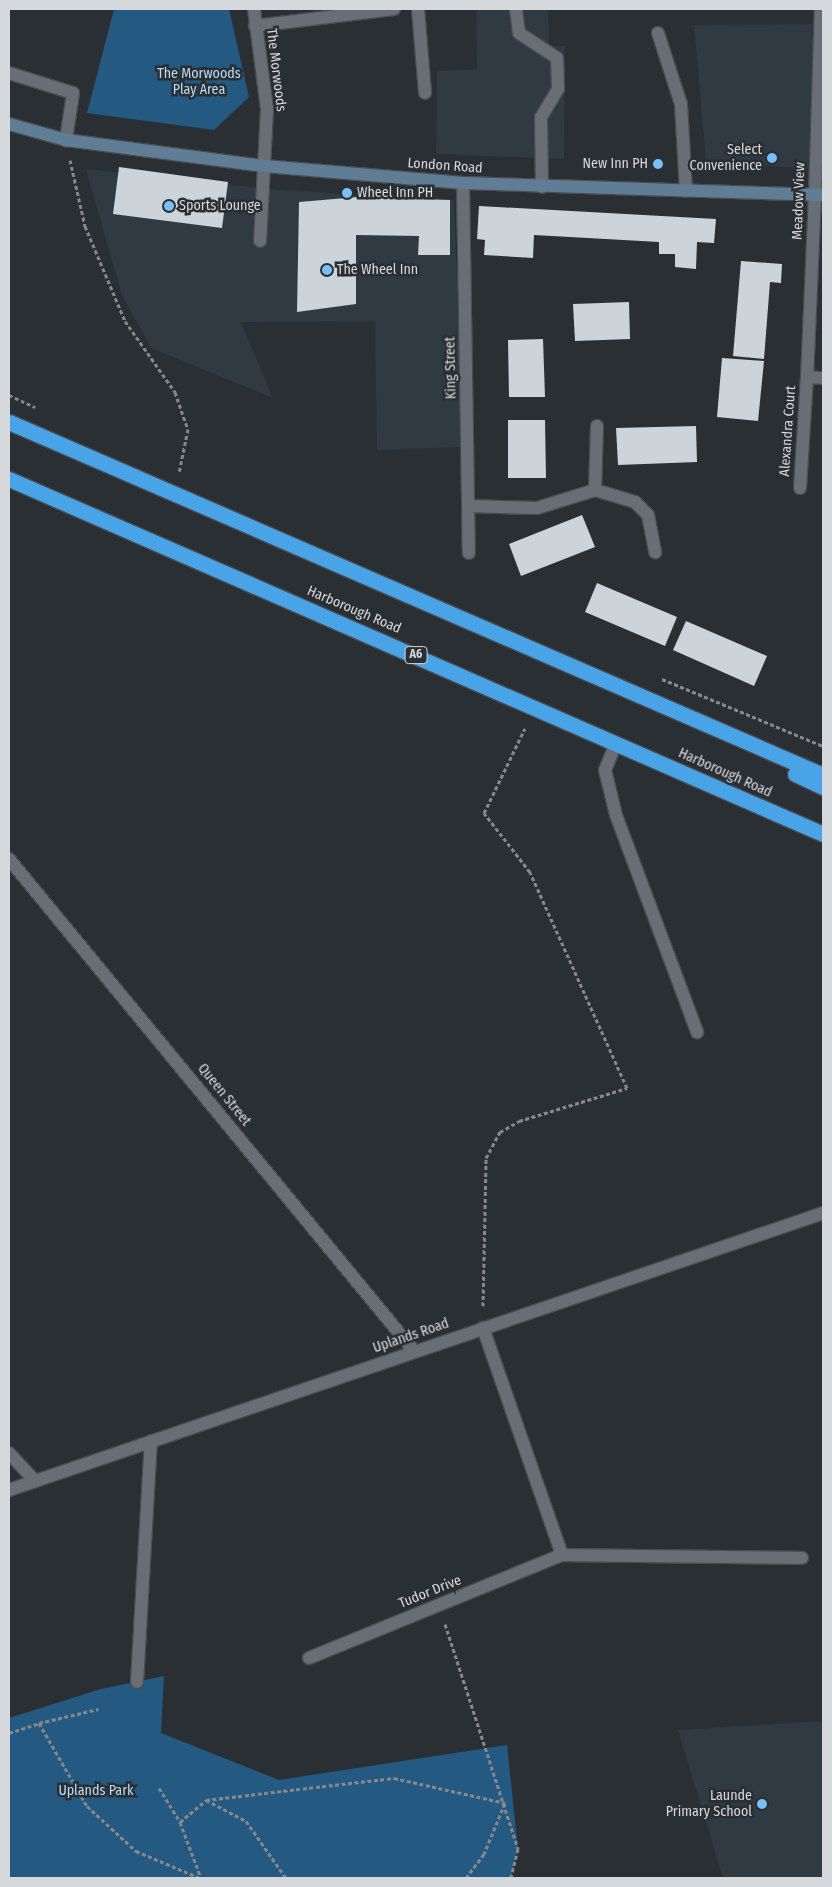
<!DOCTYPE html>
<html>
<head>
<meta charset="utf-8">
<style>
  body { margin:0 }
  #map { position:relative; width:832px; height:1887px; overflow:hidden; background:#2a2f33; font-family:"Fira Sans Condensed",sans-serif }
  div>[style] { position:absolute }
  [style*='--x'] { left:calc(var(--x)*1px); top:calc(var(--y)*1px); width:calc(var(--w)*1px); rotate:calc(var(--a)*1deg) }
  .built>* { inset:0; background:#2f3a42 }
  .green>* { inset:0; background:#245981 }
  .building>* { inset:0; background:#ccd3d9 }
  .path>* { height:3px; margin-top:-1.5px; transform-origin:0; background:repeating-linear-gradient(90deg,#85898c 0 4px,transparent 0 6.5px) }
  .roads { filter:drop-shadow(1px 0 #494d51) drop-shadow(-1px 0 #494d51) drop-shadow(0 1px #494d51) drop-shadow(0 -1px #494d51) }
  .lane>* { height:12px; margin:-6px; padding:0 6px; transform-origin:6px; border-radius:6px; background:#686e73 }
  .street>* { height:12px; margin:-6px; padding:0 6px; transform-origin:6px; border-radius:6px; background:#686e73 }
  .secondary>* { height:12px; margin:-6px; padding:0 6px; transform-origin:6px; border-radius:6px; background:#5f7e96 }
  .highway>* { height:15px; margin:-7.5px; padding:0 7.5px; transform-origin:7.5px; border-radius:7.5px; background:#49a3e7 }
  .dots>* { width:14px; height:14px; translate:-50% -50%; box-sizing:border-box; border:2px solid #2a2f33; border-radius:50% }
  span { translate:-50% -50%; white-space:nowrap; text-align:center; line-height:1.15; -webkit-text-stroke:5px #2a2f33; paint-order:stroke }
  .shield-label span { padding:1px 4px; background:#2a2f33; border:1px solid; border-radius:4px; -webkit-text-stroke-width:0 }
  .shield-label { font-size:12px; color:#d6d9dc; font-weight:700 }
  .street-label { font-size:14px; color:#d6d9dc }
  .park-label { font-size:14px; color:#b7dbfa }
  .poi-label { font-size:14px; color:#d6d9dc }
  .right { translate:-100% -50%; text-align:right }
  .left { translate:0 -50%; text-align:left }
  .frame { position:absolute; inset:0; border:10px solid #d6d9dc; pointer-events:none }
</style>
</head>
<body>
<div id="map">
  <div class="built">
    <i style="clip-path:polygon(476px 9px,548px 9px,549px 46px,565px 46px,564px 159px,436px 154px,437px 71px,477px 69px)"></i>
    <i style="clip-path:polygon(823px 24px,823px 170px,706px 161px,694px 25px)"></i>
    <i style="clip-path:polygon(86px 169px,280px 190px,454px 200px,463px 447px,377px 450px,375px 321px,241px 322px,273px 398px,151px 348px,122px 295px)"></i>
    <i style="clip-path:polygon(823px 1721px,823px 1878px,723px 1878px,678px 1730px)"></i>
  </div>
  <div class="green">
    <i style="clip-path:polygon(114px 9px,229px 9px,249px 97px,214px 130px,87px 113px)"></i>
    <i style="clip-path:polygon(164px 1676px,161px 1733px,279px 1780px,507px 1745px,518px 1849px,511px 1878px,9px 1878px,9px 1718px,101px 1689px)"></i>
  </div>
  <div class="building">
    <i style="clip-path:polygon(119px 167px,228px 182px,222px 228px,113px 214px)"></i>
    <i style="clip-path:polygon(358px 197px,450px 200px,450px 255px,418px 255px,419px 236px,356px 235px,356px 304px,297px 312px,299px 202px)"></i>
    <i style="clip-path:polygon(479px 206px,716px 219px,714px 243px,697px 242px,696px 269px,675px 267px,675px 254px,659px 254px,659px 242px,534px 235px,533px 258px,484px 255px,485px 240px,477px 239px)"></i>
    <i style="clip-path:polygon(741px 261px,782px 264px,781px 283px,770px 282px,764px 359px,733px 356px)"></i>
    <i style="clip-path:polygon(629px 302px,630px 339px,575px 341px,573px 304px)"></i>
    <i style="clip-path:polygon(543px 339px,545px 397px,509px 397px,508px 340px)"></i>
    <i style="clip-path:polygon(722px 358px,764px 361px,758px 421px,717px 417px)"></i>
    <i style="clip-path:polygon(508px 420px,545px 420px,546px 478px,508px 478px)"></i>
    <i style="clip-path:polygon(696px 426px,697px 462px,618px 465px,616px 428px)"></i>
    <i style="clip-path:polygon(582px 515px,595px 547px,521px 576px,509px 544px)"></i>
    <i style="clip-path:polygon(597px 583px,677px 617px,665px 646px,585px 612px)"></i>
    <i style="clip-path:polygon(686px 621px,767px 656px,754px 686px,673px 650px)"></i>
  </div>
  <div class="path">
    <i style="--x:70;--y:160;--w:68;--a:77.2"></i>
    <i style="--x:85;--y:226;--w:103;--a:67.2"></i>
    <i style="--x:125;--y:321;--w:87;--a:54.8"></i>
    <i style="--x:175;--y:392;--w:39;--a:71"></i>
    <i style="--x:188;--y:429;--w:45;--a:101.6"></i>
    <i style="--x:9;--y:395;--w:29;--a:25"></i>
    <i style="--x:662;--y:679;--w:174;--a:22.6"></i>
    <i style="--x:483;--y:1306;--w:148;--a:-88.8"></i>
    <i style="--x:486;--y:1158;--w:30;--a:-62"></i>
    <i style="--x:500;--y:1132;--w:22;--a:-30"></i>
    <i style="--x:519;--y:1121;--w:113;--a:-17"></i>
    <i style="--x:627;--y:1088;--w:237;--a:-114.2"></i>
    <i style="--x:530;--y:872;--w:75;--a:-127.9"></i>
    <i style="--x:484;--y:813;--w:94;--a:-64.2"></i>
    <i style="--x:445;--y:1624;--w:237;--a:72"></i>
    <i style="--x:518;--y:1849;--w:30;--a:104"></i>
    <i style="--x:39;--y:1723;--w:61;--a:-13.3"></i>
    <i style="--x:9;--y:1733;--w:32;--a:-18"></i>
    <i style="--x:39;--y:1723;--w:96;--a:60"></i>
    <i style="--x:87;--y:1806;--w:67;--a:42.6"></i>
    <i style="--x:136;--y:1851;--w:69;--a:22.9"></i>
    <i style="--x:159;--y:1788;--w:40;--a:58"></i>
    <i style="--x:180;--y:1822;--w:60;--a:69.4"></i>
    <i style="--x:206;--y:1800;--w:189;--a:-6.7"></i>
    <i style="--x:394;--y:1778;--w:114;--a:12.7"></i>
    <i style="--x:505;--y:1803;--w:55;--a:112.4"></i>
    <i style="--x:484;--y:1854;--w:30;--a:127"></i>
    <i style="--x:180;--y:1822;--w:34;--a:-40"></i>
    <i style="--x:206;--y:1800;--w:45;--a:27.7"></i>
    <i style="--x:246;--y:1821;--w:70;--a:54.9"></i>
  </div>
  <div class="roads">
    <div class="lane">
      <i style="--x:418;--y:9;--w:84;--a:85.2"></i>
      <i style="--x:516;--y:9;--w:24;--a:83"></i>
      <i style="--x:519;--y:33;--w:45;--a:33.3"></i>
      <i style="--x:557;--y:58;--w:31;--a:88"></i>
      <i style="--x:558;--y:89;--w:33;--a:121"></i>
      <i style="--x:541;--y:117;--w:70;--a:89.2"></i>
      <i style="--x:815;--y:195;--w:186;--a:-88.2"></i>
      <i style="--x:595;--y:490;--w:42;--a:16.7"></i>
      <i style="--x:635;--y:502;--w:18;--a:45"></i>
      <i style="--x:648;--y:515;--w:38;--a:79"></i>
      <i style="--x:616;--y:743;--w:29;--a:112"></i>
      <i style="--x:605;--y:770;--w:46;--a:76.3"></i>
      <i style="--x:616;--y:815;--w:232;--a:69.5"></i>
    </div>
    <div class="street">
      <i style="--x:254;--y:9;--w:101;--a:82.6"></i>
      <i style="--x:267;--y:109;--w:132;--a:93"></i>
      <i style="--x:255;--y:26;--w:140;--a:-7"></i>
      <i style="--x:658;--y:33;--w:75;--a:72.1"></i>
      <i style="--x:681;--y:104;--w:87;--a:86.7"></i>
      <i style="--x:9;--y:73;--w:67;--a:17.4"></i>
      <i style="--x:73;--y:93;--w:48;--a:98.5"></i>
      <i style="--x:463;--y:183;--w:370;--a:89.1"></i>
      <i style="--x:815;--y:195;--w:182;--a:92.5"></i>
      <i style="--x:807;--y:377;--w:16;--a:4"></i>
      <i style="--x:800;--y:488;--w:111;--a:-86.4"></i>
      <i style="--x:468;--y:506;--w:69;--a:1.7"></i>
      <i style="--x:537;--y:508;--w:61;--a:-17.2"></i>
      <i style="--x:595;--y:490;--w:64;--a:-88.2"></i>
      <i style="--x:9;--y:859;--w:637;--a:50.54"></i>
      <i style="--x:483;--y:1328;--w:240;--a:70.8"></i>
      <i style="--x:9;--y:1453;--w:38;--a:47"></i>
      <i style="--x:9;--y:1490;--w:860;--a:-18.79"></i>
      <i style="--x:309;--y:1658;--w:273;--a:-22.2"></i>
      <i style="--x:562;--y:1555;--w:240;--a:0.7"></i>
      <i style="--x:137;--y:1682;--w:241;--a:-86.7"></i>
    </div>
    <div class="secondary">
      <i style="--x:9;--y:124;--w:59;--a:15.7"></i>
      <i style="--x:66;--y:140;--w:200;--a:7.5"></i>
      <i style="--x:264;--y:166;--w:200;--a:4.9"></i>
      <i style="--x:463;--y:183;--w:360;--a:1.9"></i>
    </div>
    <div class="highway">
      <i style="--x:9;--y:422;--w:887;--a:23.44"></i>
      <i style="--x:9;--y:479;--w:888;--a:23.56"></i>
      <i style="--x:795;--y:774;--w:31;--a:25"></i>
    </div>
  </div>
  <div class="dots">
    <i style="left:772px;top:158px;background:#79bff8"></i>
    <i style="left:658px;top:164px;background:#79bff8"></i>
    <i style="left:347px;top:193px;background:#79bff8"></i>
    <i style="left:169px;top:206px;background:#79bff8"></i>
    <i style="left:327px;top:270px;background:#79bff8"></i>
    <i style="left:762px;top:1804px;background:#79bff8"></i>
  </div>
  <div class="shield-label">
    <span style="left:416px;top:655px">A6</span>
  </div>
  <div class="street-label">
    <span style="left:276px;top:70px;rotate:83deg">The Morwoods</span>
    <span style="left:445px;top:166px;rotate:4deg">London Road</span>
    <span style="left:799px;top:201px;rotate:-88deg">Meadow View</span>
    <span style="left:451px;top:368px;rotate:-91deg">King Street</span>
    <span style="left:788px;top:431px;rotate:-86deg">Alexandra Court</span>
    <span style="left:354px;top:610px;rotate:23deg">Harborough Road</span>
    <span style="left:725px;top:773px;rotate:24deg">Harborough Road</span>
    <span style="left:224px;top:1095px;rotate:51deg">Queen Street</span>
    <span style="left:411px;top:1336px;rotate:-19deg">Uplands Road</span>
    <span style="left:430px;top:1592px;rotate:-22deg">Tudor Drive</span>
  </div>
  <div class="park-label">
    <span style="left:199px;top:82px">The Morwoods<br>Play Area</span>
    <span style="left:96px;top:1791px">Uplands Park</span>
  </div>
  <div class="poi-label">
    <span class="right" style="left:762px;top:158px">Select<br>Convenience</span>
    <span class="right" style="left:648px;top:164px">New Inn PH</span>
    <span class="left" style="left:357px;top:193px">Wheel Inn PH</span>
    <span class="left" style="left:179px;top:206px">Sports Lounge</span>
    <span class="left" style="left:337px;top:270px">The Wheel Inn</span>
    <span class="right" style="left:752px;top:1804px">Launde<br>Primary School</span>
  </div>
  <div class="frame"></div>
</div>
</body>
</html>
